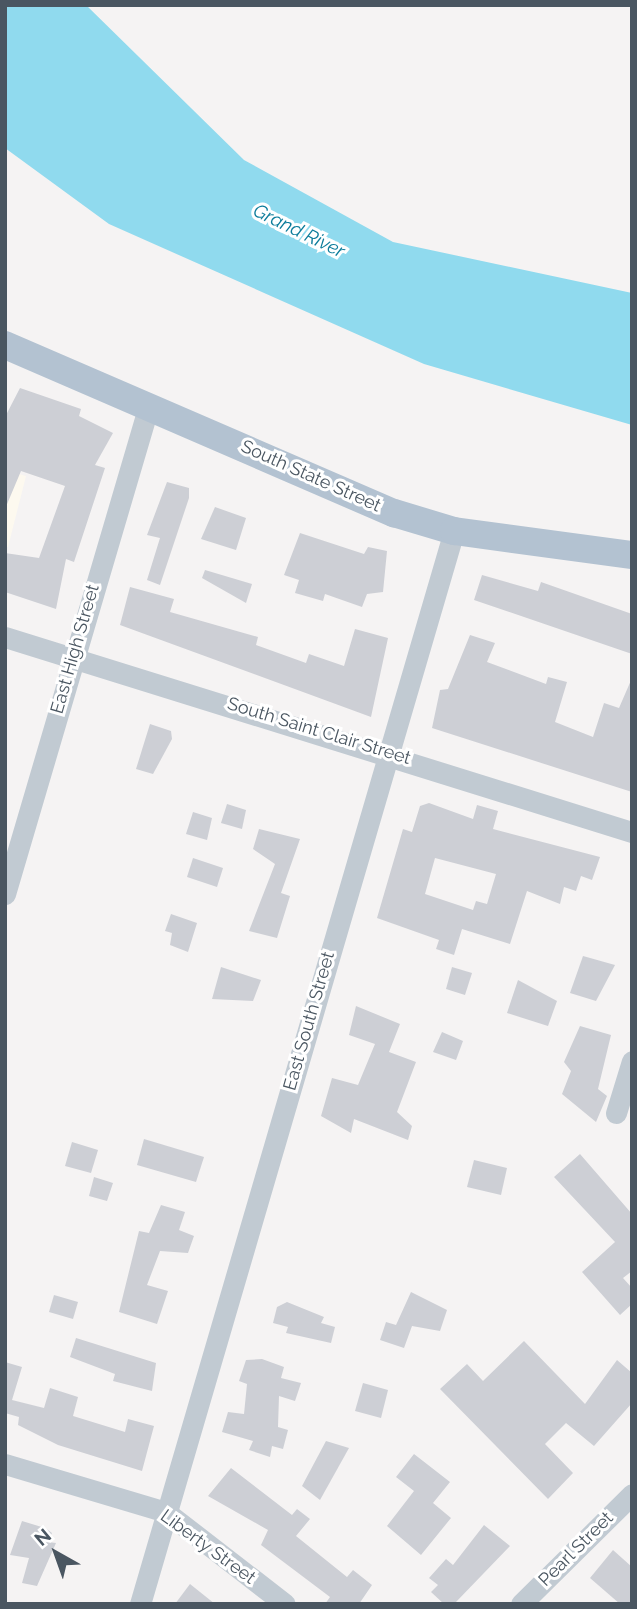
<!DOCTYPE html>
<html>
<head>
<meta charset="utf-8">
<style>
  body { margin:0 }
  #map { position:relative; width:637px; height:1609px; overflow:hidden; background:#f5f3f3; font-family:Raleway,sans-serif }
  div>[style] { position:absolute }
  [style*='--x'] { left:calc(var(--x)*1px); top:calc(var(--y)*1px); width:calc(var(--w)*1px); rotate:calc(var(--a)*1deg) }
  .commercial>* { inset:0; background:#fdf9ef }
  .water>* { inset:0; background:#90daee }
  .building>* { inset:0; background:#cdcfd5 }
  .minor>* { height:21px; margin:-10.5px; padding:0 10.5px; transform-origin:10.5px; border-radius:10.5px; background:#c1cad2 }
  .major>* { height:28px; margin:-14px; padding:0 14px; transform-origin:14px; border-radius:14px; background:#b3c2d1 }
  span { translate:-50% -50%; white-space:nowrap; text-align:center; line-height:1.15; -webkit-text-stroke:6px #fff; paint-order:stroke }
  .street-label { font-size:18px; color:#4a5661 }
  .water-label { font-size:19px; color:#0c7c9b; font-style:italic }
  .frame { position:absolute; inset:0; border:7px solid #4a5661; pointer-events:none }
  .north { position:absolute; left:21px; top:1518px; width:70px; height:70px; -webkit-text-stroke:5px #fff; paint-order:stroke; rotate:320deg; font-size:19px; font-weight:700; line-height:28px; text-align:center; color:#4a5661 }
  .north::after { content:''; display:block; margin:auto; width:24px; height:32px; background:#4a5661; clip-path:polygon(50% 0,100% 100%,50% 72%,0 100%) }
</style>
</head>
<body>
<div id="map">
  <div class="commercial">
    <i style="clip-path:polygon(5px 470px,26px 476px,8px 547px,5px 547px)"></i>
  </div>
  <div class="water">
    <i style="clip-path:polygon(5px 5px,86px 5px,244px 160px,393px 242px,632px 293px,632px 425px,424px 364px,109px 224px,5px 148px)"></i>
  </div>
  <div class="building">
    <i style="clip-path:polygon(20px 388px,81px 409px,79px 416px,113px 433px,95px 465px,105px 468px,74px 562px,66px 559px,56px 609px,5px 592px,5px 553px,39px 558px,65px 486px,21px 471px,5px 509px,5px 417px)"></i>
    <i style="clip-path:polygon(167px 482px,189px 488px,189px 498px,160px 585px,147px 580px,160px 538px,147px 535px)"></i>
    <i style="clip-path:polygon(215px 507px,246px 518px,236px 550px,201px 539px)"></i>
    <i style="clip-path:polygon(300px 533px,364px 554px,368px 547px,387px 551px,383px 592px,367px 594px,362px 607px,325px 594px,323px 601px,295px 593px,299px 580px,284px 575px)"></i>
    <i style="clip-path:polygon(205px 570px,252px 584px,246px 603px,202px 578px)"></i>
    <i style="clip-path:polygon(482px 575px,538px 591px,541px 582px,632px 614px,632px 654px,474px 600px)"></i>
    <i style="clip-path:polygon(130px 587px,174px 599px,170px 612px,258px 637px,256px 645px,306px 663px,309px 654px,344px 666px,355px 629px,388px 638px,371px 717px,120px 625px)"></i>
    <i style="clip-path:polygon(470px 635px,495px 643px,487px 662px,546px 684px,548px 677px,567px 682px,555px 722px,593px 737px,604px 703px,619px 708px,632px 678px,632px 792px,432px 728px,440px 690px,448px 689px)"></i>
    <i style="clip-path:polygon(150px 724px,171px 731px,172px 739px,153px 774px,136px 769px)"></i>
    <i style="clip-path:polygon(evenodd,429px 803px,473px 819px,477px 805px,498px 811px,493px 829px,600px 857px,592px 880px,581px 876px,576px 891px,564px 887px,560px 904px,527px 891px,510px 944px,462px 929px,454px 955px,436px 949px,439px 940px,377px 918px,403px 829px,412px 832px,420px 806px,429px 803px,435px 858px,496px 874px,487px 904px,476px 901px,473px 910px,425px 894px,435px 858px)"></i>
    <i style="clip-path:polygon(227px 804px,246px 810px,242px 829px,221px 823px)"></i>
    <i style="clip-path:polygon(193px 812px,212px 818px,207px 840px,186px 834px)"></i>
    <i style="clip-path:polygon(259px 829px,300px 839px,281px 893px,290px 896px,277px 938px,249px 931px,275px 864px,253px 849px)"></i>
    <i style="clip-path:polygon(193px 858px,223px 868px,217px 887px,187px 877px)"></i>
    <i style="clip-path:polygon(171px 914px,197px 923px,188px 952px,170px 945px,172px 933px,165px 931px)"></i>
    <i style="clip-path:polygon(583px 956px,615px 965px,596px 1001px,570px 993px)"></i>
    <i style="clip-path:polygon(221px 967px,261px 980px,253px 1001px,212px 999px)"></i>
    <i style="clip-path:polygon(452px 967px,472px 973px,465px 995px,446px 989px)"></i>
    <i style="clip-path:polygon(518px 980px,557px 1001px,548px 1026px,507px 1013px)"></i>
    <i style="clip-path:polygon(356px 1006px,400px 1024px,389px 1052px,416px 1062px,397px 1112px,412px 1126px,408px 1140px,354px 1119px,351px 1133px,321px 1116px,332px 1078px,358px 1085px,375px 1044px,349px 1035px)"></i>
    <i style="clip-path:polygon(580px 1026px,611px 1035px,598px 1089px,607px 1096px,596px 1122px,562px 1094px,571px 1071px,564px 1062px)"></i>
    <i style="clip-path:polygon(442px 1032px,463px 1041px,456px 1060px,433px 1052px)"></i>
    <i style="clip-path:polygon(144px 1139px,204px 1157px,196px 1182px,137px 1165px)"></i>
    <i style="clip-path:polygon(72px 1142px,98px 1150px,91px 1173px,65px 1166px)"></i>
    <i style="clip-path:polygon(580px 1154px,632px 1214px,632px 1271px,623px 1278px,632px 1288px,632px 1304px,620px 1315px,582px 1272px,615px 1242px,554px 1177px)"></i>
    <i style="clip-path:polygon(474px 1160px,507px 1168px,501px 1195px,467px 1187px)"></i>
    <i style="clip-path:polygon(94px 1177px,113px 1183px,107px 1201px,89px 1196px)"></i>
    <i style="clip-path:polygon(161px 1205px,185px 1212px,179px 1230px,194px 1236px,188px 1253px,160px 1251px,147px 1285px,168px 1291px,157px 1324px,119px 1312px,139px 1231px,149px 1233px)"></i>
    <i style="clip-path:polygon(411px 1292px,447px 1310px,440px 1331px,412px 1326px,404px 1348px,380px 1340px,386px 1322px,396px 1325px)"></i>
    <i style="clip-path:polygon(54px 1295px,78px 1302px,73px 1319px,49px 1312px)"></i>
    <i style="clip-path:polygon(287px 1302px,324px 1317px,321px 1323px,335px 1327px,331px 1343px,286px 1333px,288px 1327px,273px 1323px,277px 1307px)"></i>
    <i style="clip-path:polygon(76px 1338px,156px 1363px,152px 1391px,113px 1381px,115px 1374px,70px 1357px)"></i>
    <i style="clip-path:polygon(524px 1341px,585px 1404px,617px 1360px,632px 1373px,632px 1403px,594px 1446px,566px 1423px,545px 1444px,573px 1473px,548px 1499px,440px 1389px,467px 1364px,483px 1381px)"></i>
    <i style="clip-path:polygon(262px 1359px,284px 1367px,281px 1378px,301px 1383px,295px 1401px,279px 1396px,278px 1427px,288px 1430px,283px 1449px,272px 1446px,270px 1457px,249px 1450px,253px 1441px,222px 1432px,228px 1412px,244px 1414px,247px 1384px,239px 1381px,246px 1360px)"></i>
    <i style="clip-path:polygon(5px 1362px,22px 1367px,12px 1400px,44px 1408px,50px 1388px,78px 1397px,73px 1416px,125px 1432px,128px 1419px,154px 1426px,142px 1471px,58px 1445px,18px 1425px,19px 1417px,5px 1413px)"></i>
    <i style="clip-path:polygon(363px 1383px,388px 1390px,381px 1418px,355px 1411px)"></i>
    <i style="clip-path:polygon(326px 1441px,349px 1448px,320px 1500px,302px 1486px)"></i>
    <i style="clip-path:polygon(414px 1454px,450px 1482px,433px 1503px,451px 1518px,421px 1555px,387px 1526px,414px 1491px,396px 1477px)"></i>
    <i style="clip-path:polygon(231px 1468px,292px 1515px,297px 1509px,310px 1519px,296px 1536px,347px 1577px,353px 1570px,372px 1585px,359px 1604px,325px 1604px,330px 1597px,261px 1545px,268px 1530px,208px 1496px)"></i>
    <i style="clip-path:polygon(22px 1521px,45px 1528px,52px 1533px,48px 1542px,56px 1543px,37px 1586px,22px 1583px,29px 1558px,10px 1555px)"></i>
    <i style="clip-path:polygon(484px 1525px,510px 1546px,456px 1602px,444px 1604px,431px 1592px,438px 1585px,429px 1578px,446px 1559px,453px 1565px)"></i>
    <i style="clip-path:polygon(613px 1550px,632px 1567px,632px 1604px,620px 1604px,590px 1578px)"></i>
    <i style="clip-path:polygon(190px 1584px,215px 1604px,175px 1604px)"></i>
  </div>
  <div class="minor">
    <i style="--x:5;--y:637;--w:657;--a:17.28"></i>
    <i style="--x:5;--y:894;--w:510;--a:-73.59"></i>
    <i style="--x:616;--y:1113;--w:54;--a:-72.9"></i>
    <i style="--x:5;--y:1464;--w:168;--a:16.6"></i>
    <i style="--x:166;--y:1512;--w:150;--a:37.7"></i>
    <i style="--x:140;--y:1604;--w:1118;--a:-73.69"></i>
    <i style="--x:521;--y:1604;--w:156;--a:-44.7"></i>
  </div>
  <div class="major">
    <i style="--x:5;--y:345;--w:424;--a:23.4"></i>
    <i style="--x:394;--y:513;--w:63;--a:16.7"></i>
    <i style="--x:454;--y:531;--w:180;--a:7.7"></i>
  </div>
  <div class="street-label">
    <span style="left:311px;top:476px;rotate:24deg">South State Street</span>
    <span style="left:75px;top:649px;rotate:-74deg">East High Street</span>
    <span style="left:319px;top:731px;rotate:17deg">South Saint Clair Street</span>
    <span style="left:309px;top:1021px;rotate:-74deg">East South Street</span>
    <span style="left:208px;top:1547px;rotate:36deg">Liberty Street</span>
    <span style="left:576px;top:1549px;rotate:-45deg">Pearl Street</span>
  </div>
  <div class="water-label">
    <span style="left:299px;top:231px;rotate:26deg">Grand River</span>
  </div>
  <div class="frame"></div>
  <div class="north">N</div>
</div>
</body>
</html>
